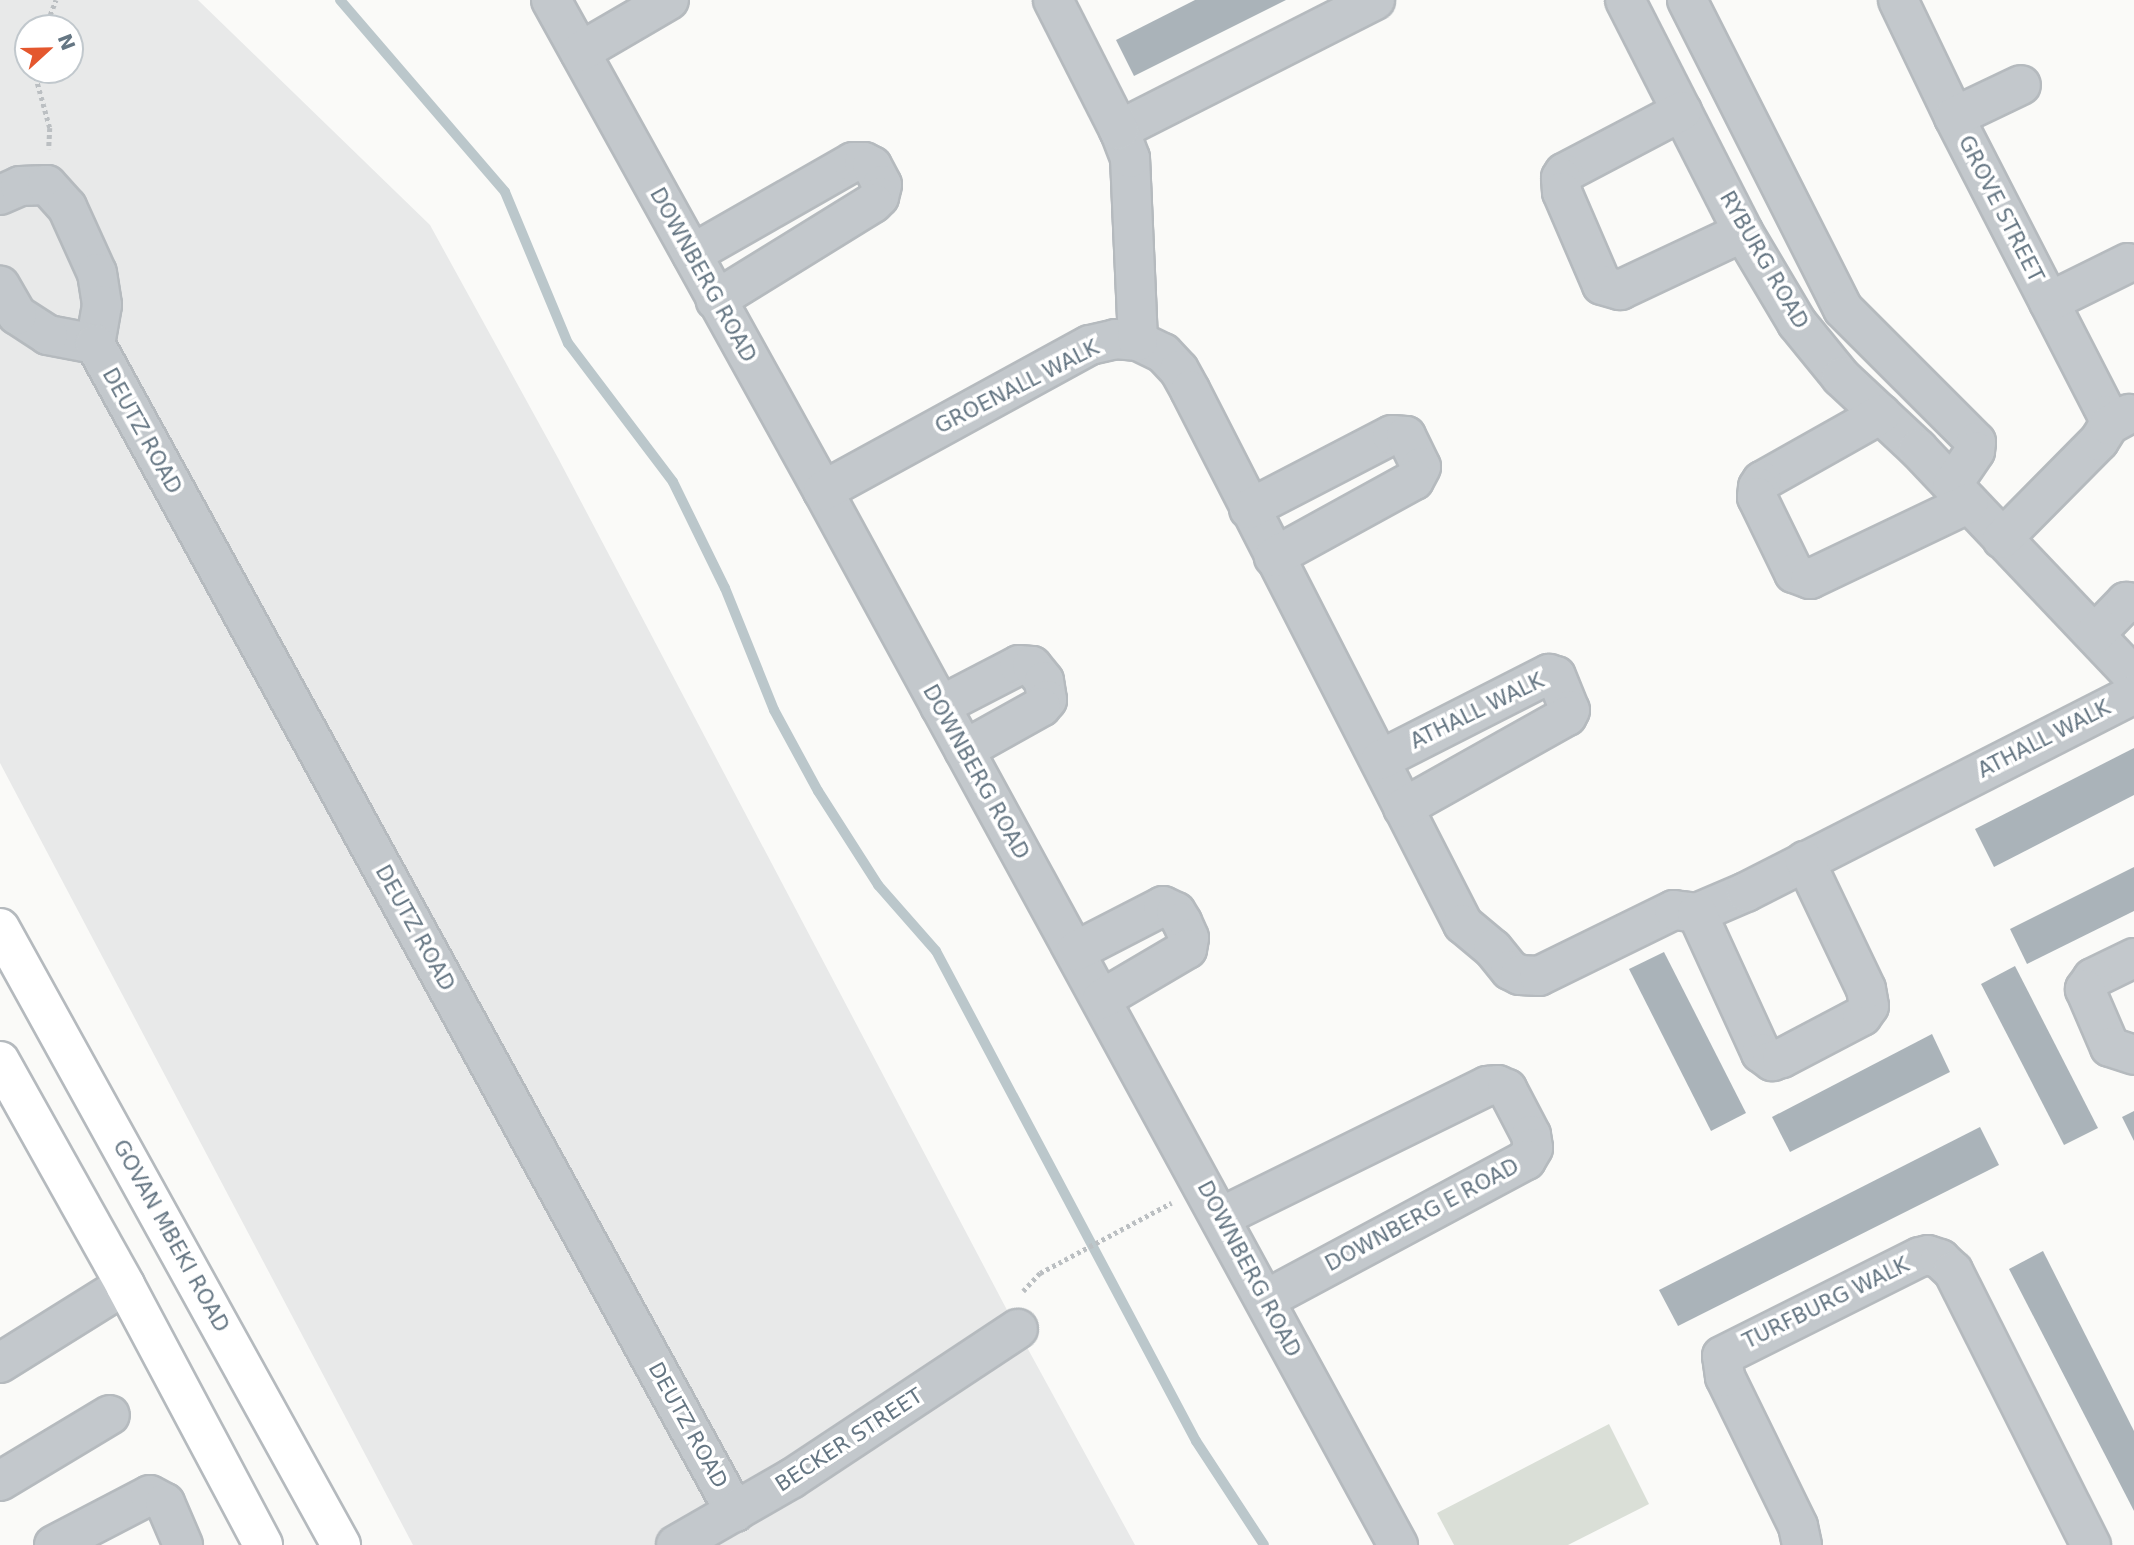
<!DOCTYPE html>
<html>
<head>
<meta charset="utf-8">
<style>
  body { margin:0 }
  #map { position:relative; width:2134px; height:1545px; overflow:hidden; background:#fafaf8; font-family:"DejaVu Sans",sans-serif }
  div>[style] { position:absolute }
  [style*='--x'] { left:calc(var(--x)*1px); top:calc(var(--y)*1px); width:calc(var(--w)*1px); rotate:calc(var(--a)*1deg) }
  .built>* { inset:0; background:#e8e9e9 }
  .green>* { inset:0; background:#dadfd7 }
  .stream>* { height:10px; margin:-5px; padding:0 5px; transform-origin:5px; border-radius:5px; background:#bbc7cb }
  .building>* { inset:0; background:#aab3b9 }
  .path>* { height:4.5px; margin-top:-2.25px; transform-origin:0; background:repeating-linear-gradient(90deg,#bbbfc2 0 3.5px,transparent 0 7px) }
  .roads { filter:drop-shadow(2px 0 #b5babe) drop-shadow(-2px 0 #b5babe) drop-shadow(0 2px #b5babe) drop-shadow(0 -2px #b5babe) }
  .minor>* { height:38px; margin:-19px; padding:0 19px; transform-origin:19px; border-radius:19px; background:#c3c8cc }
  .major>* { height:38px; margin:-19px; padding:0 19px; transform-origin:19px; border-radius:19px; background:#fff }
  span { translate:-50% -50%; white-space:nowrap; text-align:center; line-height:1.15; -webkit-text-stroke:7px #fff; paint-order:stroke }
  .street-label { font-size:21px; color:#657683 }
  .north { position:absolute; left:14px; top:14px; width:70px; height:70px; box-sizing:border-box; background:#fff; border:2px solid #c1c8cd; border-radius:50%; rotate:68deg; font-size:19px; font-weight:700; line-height:28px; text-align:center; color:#657683 }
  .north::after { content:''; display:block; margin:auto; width:24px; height:32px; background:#e4572e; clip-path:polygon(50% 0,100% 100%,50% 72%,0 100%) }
</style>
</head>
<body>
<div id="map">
  <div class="built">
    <i style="clip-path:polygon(evenodd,0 0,198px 0,430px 225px,558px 458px,1017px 1329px,1135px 1545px,413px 1545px,0 763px,0 0,28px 28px,70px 28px,70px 70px,28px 70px,28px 28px)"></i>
  </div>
  <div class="green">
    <i style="clip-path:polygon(1609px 1424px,1649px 1504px,1568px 1545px,1454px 1545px,1437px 1513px)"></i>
  </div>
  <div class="stream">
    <i style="--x:340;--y:0;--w:253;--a:49.3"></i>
    <i style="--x:505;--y:192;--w:164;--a:67.4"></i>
    <i style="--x:568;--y:343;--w:174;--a:52.9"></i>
    <i style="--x:673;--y:482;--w:118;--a:63.9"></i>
    <i style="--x:725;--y:588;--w:131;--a:68.1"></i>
    <i style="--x:774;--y:710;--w:92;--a:61.5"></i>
    <i style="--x:818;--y:791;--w:112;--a:57.4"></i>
    <i style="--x:878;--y:885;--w:88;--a:48.7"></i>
    <i style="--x:936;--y:951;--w:555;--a:62.05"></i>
    <i style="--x:1196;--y:1441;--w:124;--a:56.8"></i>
  </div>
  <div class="building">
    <i style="clip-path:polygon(1195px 0,1286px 0,1134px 76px,1116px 40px)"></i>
    <i style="clip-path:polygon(2134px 748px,2134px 795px,1994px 867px,1975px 829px)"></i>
    <i style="clip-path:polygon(2134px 867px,2134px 911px,2027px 964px,2010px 929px)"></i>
    <i style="clip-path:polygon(1664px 952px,1746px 1113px,1711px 1131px,1629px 969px)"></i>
    <i style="clip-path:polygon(2015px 966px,2098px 1128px,2064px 1145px,1981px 984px)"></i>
    <i style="clip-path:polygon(1932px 1034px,1950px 1072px,1790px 1152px,1772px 1117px)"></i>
    <i style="clip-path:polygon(2134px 1111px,2134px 1141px,2122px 1117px)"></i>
    <i style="clip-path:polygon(1980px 1127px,1999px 1165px,1678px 1326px,1659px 1290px)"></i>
    <i style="clip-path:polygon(2043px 1251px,2134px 1431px,2134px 1511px,2009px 1269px)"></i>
  </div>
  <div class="path">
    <i style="--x:45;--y:28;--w:30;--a:-69"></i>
    <i style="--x:34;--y:70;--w:60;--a:74.6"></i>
    <i style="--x:50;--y:128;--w:21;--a:93"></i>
    <i style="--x:1023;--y:1291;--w:25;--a:-47"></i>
    <i style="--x:1040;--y:1273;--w:149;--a:-28.1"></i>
  </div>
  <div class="roads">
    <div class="minor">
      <i style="--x:551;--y:0;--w:561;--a:61.01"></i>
      <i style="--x:823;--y:491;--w:1201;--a:61.39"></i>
      <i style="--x:1625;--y:0;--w:260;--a:63"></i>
      <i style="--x:1743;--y:232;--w:106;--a:59.3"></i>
      <i style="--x:1797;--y:323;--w:70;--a:50.8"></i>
      <i style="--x:1841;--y:377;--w:105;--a:43.1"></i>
      <i style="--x:1918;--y:449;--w:314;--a:46.5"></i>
      <i style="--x:1687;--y:0;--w:346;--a:63.2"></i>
      <i style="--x:1843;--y:309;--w:188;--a:45"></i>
      <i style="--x:1976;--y:442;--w:9;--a:96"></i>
      <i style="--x:1975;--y:451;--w:41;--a:124.1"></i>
      <i style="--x:1898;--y:0;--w:130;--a:64.4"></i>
      <i style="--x:1954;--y:117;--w:335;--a:62.8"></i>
      <i style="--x:2107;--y:415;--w:10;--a:79"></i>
      <i style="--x:580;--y:52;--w:103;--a:-30.3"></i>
      <i style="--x:1682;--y:111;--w:133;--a:152.3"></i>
      <i style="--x:1564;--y:173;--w:6;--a:121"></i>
      <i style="--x:1561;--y:178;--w:14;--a:86"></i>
      <i style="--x:1562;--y:192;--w:101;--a:66.7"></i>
      <i style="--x:1602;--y:285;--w:19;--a:16"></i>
      <i style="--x:1620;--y:290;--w:136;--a:-25.2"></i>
      <i style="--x:1954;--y:117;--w:74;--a:-25.5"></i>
      <i style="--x:1119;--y:130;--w:287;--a:-26.9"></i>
      <i style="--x:0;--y:195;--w:22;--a:-24"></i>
      <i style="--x:20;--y:186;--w:27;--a:-2"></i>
      <i style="--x:47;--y:185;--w:30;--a:48"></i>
      <i style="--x:67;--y:207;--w:72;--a:65.6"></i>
      <i style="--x:97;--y:273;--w:32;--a:81"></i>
      <i style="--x:102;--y:305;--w:40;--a:100"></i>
      <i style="--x:95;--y:344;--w:48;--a:-169.2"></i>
      <i style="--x:48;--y:335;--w:37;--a:-147"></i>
      <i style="--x:17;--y:315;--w:34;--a:-120"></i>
      <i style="--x:692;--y:254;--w:185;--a:-29.7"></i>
      <i style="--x:853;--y:162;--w:11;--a:0"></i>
      <i style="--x:864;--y:162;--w:9;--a:27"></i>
      <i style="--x:872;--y:166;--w:21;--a:62"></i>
      <i style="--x:882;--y:185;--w:12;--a:104"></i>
      <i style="--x:879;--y:197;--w:8;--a:135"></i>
      <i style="--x:873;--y:203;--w:185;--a:148.3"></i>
      <i style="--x:2049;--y:302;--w:88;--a:-26.3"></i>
      <i style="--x:1138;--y:341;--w:28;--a:26"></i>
      <i style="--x:1163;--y:353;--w:23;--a:47"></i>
      <i style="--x:1179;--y:370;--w:23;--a:61"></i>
      <i style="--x:1190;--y:390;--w:600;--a:62.92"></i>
      <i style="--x:1463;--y:924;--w:39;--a:40"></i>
      <i style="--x:1493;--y:949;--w:27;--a:51"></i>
      <i style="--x:1510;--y:970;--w:11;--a:27"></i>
      <i style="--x:1520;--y:975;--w:19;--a:3"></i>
      <i style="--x:1539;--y:976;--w:150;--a:-26.1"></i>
      <i style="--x:1674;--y:910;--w:23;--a:7"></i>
      <i style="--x:1697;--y:913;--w:53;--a:-23.2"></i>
      <i style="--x:1746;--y:892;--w:436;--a:-27"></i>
      <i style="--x:95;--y:344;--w:1332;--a:61.28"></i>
      <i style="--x:1881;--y:414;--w:137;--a:150.6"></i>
      <i style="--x:1762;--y:481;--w:7;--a:124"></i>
      <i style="--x:1758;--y:487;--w:10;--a:96"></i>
      <i style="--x:1757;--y:497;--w:85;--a:64"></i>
      <i style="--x:1794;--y:573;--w:17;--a:21"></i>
      <i style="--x:1810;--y:579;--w:176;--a:-25.5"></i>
      <i style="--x:823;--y:491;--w:304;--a:-28.7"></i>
      <i style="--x:1090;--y:345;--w:26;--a:-13"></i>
      <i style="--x:1115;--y:339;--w:23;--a:5"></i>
      <i style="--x:1138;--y:341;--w:183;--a:-92.5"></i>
      <i style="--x:1130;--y:158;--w:30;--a:-111"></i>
      <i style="--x:1119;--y:130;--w:146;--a:-116.9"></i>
      <i style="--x:1249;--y:509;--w:161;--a:-27.4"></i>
      <i style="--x:1392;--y:435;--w:14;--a:4"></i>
      <i style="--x:1406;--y:436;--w:34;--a:64"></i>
      <i style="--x:1421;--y:467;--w:15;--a:118"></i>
      <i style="--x:1414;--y:480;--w:160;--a:151.2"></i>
      <i style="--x:2002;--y:539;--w:138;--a:-45.3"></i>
      <i style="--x:2099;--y:441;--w:19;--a:-58"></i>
      <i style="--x:2109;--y:425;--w:23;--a:-29"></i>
      <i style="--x:2095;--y:634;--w:45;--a:-45.9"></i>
      <i style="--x:2126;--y:602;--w:8;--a:7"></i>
      <i style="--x:940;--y:706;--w:89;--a:-27.4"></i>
      <i style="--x:1019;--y:665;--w:13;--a:4"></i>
      <i style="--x:1032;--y:666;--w:19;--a:51"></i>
      <i style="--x:1044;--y:681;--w:19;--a:81"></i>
      <i style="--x:1047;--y:700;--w:9;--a:131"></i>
      <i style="--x:1041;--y:707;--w:88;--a:150.8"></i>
      <i style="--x:1380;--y:760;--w:190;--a:-27"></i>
      <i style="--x:1549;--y:674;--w:7;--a:16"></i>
      <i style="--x:1556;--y:676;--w:37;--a:68"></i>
      <i style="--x:1570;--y:710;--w:7;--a:117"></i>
      <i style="--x:1567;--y:716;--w:188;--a:150.7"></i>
      <i style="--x:1697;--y:913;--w:154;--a:65.4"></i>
      <i style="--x:1761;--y:1053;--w:14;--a:36"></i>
      <i style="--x:1772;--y:1061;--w:10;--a:-17"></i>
      <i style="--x:1782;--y:1058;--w:90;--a:-27.7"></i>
      <i style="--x:1862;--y:1016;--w:12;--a:-55"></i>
      <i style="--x:1869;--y:1006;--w:17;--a:-100"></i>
      <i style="--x:1866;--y:989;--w:142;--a:-115.5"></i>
      <i style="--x:1076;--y:951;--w:98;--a:-27.3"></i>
      <i style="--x:1163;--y:906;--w:14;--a:25"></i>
      <i style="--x:1176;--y:912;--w:12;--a:59"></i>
      <i style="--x:1182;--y:922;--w:17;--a:66"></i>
      <i style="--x:1189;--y:938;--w:11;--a:100"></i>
      <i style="--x:1187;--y:949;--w:99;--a:149.5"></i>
      <i style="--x:2134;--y:958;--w:46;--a:154"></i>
      <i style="--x:2093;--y:978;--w:14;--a:126"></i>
      <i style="--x:2085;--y:989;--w:63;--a:66.7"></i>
      <i style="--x:2110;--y:1047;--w:25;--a:18"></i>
      <i style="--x:1221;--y:1217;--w:297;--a:-26.2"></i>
      <i style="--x:1487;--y:1086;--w:11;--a:-5"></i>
      <i style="--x:1498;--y:1085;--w:10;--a:24"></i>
      <i style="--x:1507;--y:1089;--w:52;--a:62.4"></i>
      <i style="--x:1531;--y:1135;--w:13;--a:81"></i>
      <i style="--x:1533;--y:1148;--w:14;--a:120"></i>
      <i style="--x:1526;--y:1160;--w:296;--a:151.8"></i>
      <i style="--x:0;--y:1363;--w:147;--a:-32"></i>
      <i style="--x:0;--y:1481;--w:128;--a:-31"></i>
      <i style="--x:54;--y:1545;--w:108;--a:-27.5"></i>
      <i style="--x:150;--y:1495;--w:17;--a:28"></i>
      <i style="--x:165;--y:1503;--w:46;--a:66.8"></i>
      <i style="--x:676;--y:1545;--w:133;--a:-29.9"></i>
      <i style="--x:791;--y:1479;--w:272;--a:-33.5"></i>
      <i style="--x:1802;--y:1545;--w:19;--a:-102"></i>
      <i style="--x:1798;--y:1526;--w:166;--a:-116.1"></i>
      <i style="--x:1725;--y:1377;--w:21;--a:-98"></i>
      <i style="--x:1722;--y:1356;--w:221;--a:-26.6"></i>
      <i style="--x:1920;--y:1257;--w:8;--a:-14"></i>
      <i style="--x:1928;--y:1255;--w:13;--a:18"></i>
      <i style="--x:1940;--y:1259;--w:18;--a:43"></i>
      <i style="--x:1953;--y:1271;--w:307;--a:63.3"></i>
    </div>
    <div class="major">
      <i style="--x:0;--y:928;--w:705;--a:61.07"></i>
      <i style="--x:0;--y:1061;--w:257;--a:60.8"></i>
      <i style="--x:125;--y:1285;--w:294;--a:62"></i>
    </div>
  </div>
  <div class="street-label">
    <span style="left:2001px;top:209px;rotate:63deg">GROVE STREET</span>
    <span style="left:1764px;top:260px;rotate:60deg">RYBURG ROAD</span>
    <span style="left:703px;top:275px;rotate:61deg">DOWNBERG ROAD</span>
    <span style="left:1017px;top:387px;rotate:-27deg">GROENALL WALK</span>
    <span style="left:142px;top:431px;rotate:61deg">DEUTZ ROAD</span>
    <span style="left:1477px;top:711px;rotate:-26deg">ATHALL WALK</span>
    <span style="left:2044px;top:739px;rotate:-27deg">ATHALL WALK</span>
    <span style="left:976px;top:772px;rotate:61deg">DOWNBERG ROAD</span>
    <span style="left:415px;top:928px;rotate:61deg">DEUTZ ROAD</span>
    <span style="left:1422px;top:1215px;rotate:-28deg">DOWNBERG E ROAD</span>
    <span style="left:171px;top:1236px;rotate:61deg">GOVAN MBEKI ROAD</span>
    <span style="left:1249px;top:1269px;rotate:62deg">DOWNBERG ROAD</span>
    <span style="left:1826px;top:1303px;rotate:-26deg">TURFBURG WALK</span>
    <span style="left:688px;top:1425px;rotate:61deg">DEUTZ ROAD</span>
    <span style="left:849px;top:1440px;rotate:-33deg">BECKER STREET</span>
  </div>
  <div class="north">N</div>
</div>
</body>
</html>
